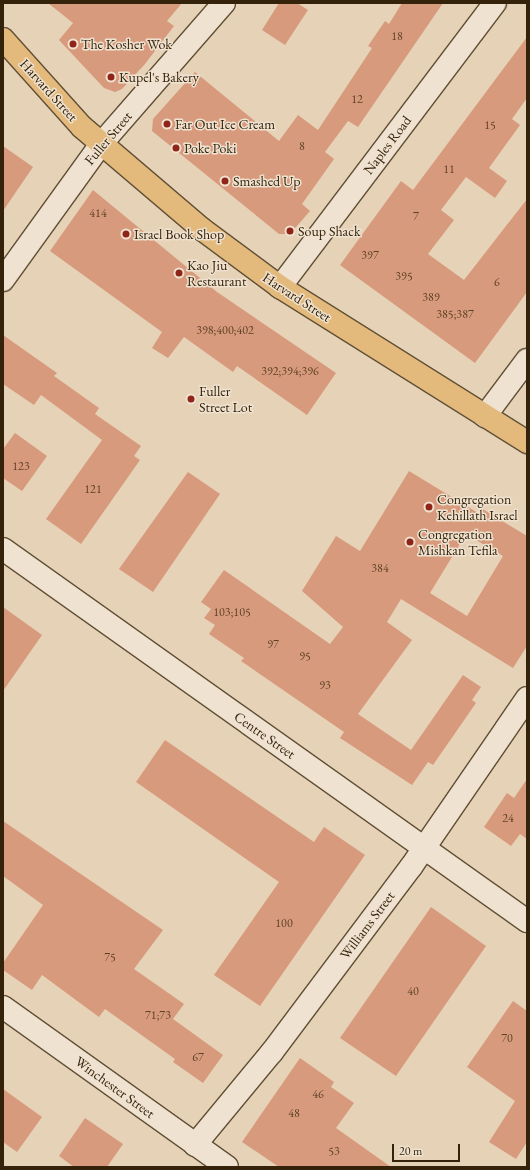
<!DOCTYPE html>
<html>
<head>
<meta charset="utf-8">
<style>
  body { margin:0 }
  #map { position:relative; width:530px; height:1170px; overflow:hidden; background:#e6d2b7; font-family:"EB Garamond",serif }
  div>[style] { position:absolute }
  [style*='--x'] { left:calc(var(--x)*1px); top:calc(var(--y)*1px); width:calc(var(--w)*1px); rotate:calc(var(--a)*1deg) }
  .building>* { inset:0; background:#d89a7c }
  .roads { filter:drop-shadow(1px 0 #604f35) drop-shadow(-1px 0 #604f35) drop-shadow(0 1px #604f35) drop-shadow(0 -1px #604f35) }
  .minor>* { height:22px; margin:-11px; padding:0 11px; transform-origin:11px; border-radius:11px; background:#efe2d0 }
  .tertiary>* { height:22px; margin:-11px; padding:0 11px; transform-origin:11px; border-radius:11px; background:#efe2d0 }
  .primary>* { height:22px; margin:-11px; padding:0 11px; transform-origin:11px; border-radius:11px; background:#e3b97c }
  .dots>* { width:11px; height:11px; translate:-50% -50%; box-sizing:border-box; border:2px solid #efe2d0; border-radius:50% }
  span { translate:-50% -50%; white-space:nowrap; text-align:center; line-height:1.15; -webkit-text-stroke:3px #efe2d0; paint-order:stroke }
  .number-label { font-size:12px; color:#5d4126 }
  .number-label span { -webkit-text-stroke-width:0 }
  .poi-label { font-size:14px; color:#34230a }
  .left { translate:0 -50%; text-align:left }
  .street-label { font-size:14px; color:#34230a }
  .frame { position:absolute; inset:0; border:4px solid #34230a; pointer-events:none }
  .scale { position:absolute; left:392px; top:1144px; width:68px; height:18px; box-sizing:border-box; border:2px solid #34230a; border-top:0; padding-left:5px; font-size:12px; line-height:14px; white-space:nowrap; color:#34230a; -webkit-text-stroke:3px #efe2d0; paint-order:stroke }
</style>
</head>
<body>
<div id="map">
  <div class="building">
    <i style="clip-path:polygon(48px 3px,182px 3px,167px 21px,174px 26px,145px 64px,122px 89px,115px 92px,104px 88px,59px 40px,73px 23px)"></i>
    <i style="clip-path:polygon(279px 3px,297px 3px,308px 10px,285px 45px,262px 30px)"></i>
    <i style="clip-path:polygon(402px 3px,443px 3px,358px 127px,348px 121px,325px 152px,334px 159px,302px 204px,310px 211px,290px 234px,279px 234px,152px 131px,153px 119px,195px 72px,279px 141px,298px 115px,318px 130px,372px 48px,368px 46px,385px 21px,389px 24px)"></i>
    <i style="clip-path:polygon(527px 37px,527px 98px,512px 119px,520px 125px,489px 168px,507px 181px,495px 198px,466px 177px,441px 210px,454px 220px,428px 254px,464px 280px,527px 199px,527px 292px,475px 363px,340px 265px,401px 181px,413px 190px)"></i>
    <i style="clip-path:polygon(3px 146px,33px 167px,3px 211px)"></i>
    <i style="clip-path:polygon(93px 190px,217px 292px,336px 373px,307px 415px,237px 366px,233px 372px,184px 337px,168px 358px,152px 348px,162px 332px,50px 251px)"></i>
    <i style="clip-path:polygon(3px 335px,57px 373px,54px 376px,99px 408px,95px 414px,141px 446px,134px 456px,140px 460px,81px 544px,46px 519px,102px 440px,41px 395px,34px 405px,3px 384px)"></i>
    <i style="clip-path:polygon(15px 433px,47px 456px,22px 491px,3px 478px,3px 449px)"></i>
    <i style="clip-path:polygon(evenodd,409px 471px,478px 513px,481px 508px,527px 536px,527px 646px,513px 668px,401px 599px,387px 622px,412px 640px,358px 714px,411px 750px,463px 675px,481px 687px,472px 700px,476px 703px,433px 765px,428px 762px,412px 785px,340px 738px,344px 732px,241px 661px,244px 658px,209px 634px,215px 625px,204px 618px,211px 609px,201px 602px,224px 570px,330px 644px,343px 627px,302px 591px,336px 536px,360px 551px,409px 471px,466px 534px,503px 556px,467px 616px,430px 593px,466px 534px)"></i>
    <i style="clip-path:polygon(188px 472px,220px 494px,153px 592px,119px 569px)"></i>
    <i style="clip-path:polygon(3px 607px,42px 635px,3px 691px)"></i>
    <i style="clip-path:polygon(165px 740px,314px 842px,324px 827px,365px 855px,260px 1006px,214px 975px,279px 882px,136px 782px)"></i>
    <i style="clip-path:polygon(527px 779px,527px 839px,520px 834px,511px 846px,484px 827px,507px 793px,514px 798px)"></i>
    <i style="clip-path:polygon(3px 821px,163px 930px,134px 969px,184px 1004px,173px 1019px,223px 1055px,203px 1083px,173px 1062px,175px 1059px,105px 1009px,99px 1017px,42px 975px,32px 990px,3px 970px,3px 963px,43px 905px,3px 876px)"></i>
    <i style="clip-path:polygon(431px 907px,486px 946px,396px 1076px,340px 1038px)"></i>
    <i style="clip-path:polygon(513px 1001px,527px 1011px,527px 1142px,516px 1159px,489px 1142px,515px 1101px,467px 1067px)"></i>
    <i style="clip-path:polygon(300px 1058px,334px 1082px,331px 1087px,354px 1103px,336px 1128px,391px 1167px,279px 1167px,242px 1142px)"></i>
    <i style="clip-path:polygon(3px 1089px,42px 1117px,17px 1152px,3px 1142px)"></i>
    <i style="clip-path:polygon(85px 1118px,123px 1144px,107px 1167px,74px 1167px,59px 1156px)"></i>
  </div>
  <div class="roads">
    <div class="minor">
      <i style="--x:280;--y:287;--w:356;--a:-52.9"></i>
      <i style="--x:485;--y:416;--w:70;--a:-53.1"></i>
      <i style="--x:195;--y:1145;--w:121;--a:-50.4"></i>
      <i style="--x:272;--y:1052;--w:231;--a:-53.1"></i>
      <i style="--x:411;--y:867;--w:205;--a:-55.5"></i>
    </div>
    <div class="tertiary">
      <i style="--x:3;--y:280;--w:168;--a:-54.2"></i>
      <i style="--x:101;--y:144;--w:187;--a:-48.9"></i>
      <i style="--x:3;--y:549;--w:643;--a:35.37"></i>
      <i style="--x:3;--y:1007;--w:275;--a:35.5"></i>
    </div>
    <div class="primary">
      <i style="--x:3;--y:39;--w:118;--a:48.1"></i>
      <i style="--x:82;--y:127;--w:159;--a:40.4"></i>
      <i style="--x:203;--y:230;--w:96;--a:36.5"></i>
      <i style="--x:280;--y:287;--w:292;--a:32.1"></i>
    </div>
  </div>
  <div class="dots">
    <i style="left:73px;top:44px;background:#8f2418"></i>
    <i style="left:111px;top:77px;background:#8f2418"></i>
    <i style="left:167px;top:124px;background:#8f2418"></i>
    <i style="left:176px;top:148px;background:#8f2418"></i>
    <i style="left:225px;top:181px;background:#8f2418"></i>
    <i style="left:290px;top:231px;background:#8f2418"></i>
    <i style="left:126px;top:234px;background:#8f2418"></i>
    <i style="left:179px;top:273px;background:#8f2418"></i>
    <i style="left:191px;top:399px;background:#8f2418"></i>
    <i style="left:429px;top:507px;background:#8f2418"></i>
    <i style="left:410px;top:542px;background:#8f2418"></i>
  </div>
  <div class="number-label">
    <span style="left:397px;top:37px">18</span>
    <span style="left:357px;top:100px">12</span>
    <span style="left:490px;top:126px">15</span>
    <span style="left:302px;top:147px">8</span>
    <span style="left:449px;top:170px">11</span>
    <span style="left:98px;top:214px">414</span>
    <span style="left:416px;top:217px">7</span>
    <span style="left:370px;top:256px">397</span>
    <span style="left:404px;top:277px">395</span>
    <span style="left:497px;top:283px">6</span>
    <span style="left:431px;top:298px">389</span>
    <span style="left:455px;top:315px">385;387</span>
    <span style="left:225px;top:331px">398;400;402</span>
    <span style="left:290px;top:372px">392;394;396</span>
    <span style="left:21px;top:467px">123</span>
    <span style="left:93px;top:490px">121</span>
    <span style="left:380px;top:569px">384</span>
    <span style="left:232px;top:613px">103;105</span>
    <span style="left:273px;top:645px">97</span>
    <span style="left:305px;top:657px">95</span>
    <span style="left:325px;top:686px">93</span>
    <span style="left:508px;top:819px">24</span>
    <span style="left:284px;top:924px">100</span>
    <span style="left:110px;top:958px">75</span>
    <span style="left:413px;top:992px">40</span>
    <span style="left:158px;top:1016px">71;73</span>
    <span style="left:507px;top:1039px">70</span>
    <span style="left:198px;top:1058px">67</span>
    <span style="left:318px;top:1095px">46</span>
    <span style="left:294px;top:1114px">48</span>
    <span style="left:334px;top:1152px">53</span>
  </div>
  <div class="poi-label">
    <span class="left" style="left:81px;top:44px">The Kosher Wok</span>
    <span class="left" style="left:119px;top:77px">Kupel's Bakery</span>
    <span class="left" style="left:175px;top:124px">Far Out Ice Cream</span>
    <span class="left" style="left:184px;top:148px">Poke Poki</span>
    <span class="left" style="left:233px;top:181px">Smashed Up</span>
    <span class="left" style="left:298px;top:231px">Soup Shack</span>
    <span class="left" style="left:134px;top:234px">Israel Book Shop</span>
    <span class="left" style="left:187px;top:273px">Kao Jiu<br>Restaurant</span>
    <span class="left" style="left:199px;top:399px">Fuller<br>Street Lot</span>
    <span class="left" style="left:437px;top:507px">Congregation<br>Kehillath Israel</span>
    <span class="left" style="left:418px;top:542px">Congregation<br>Mishkan Tefila</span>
  </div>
  <div class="street-label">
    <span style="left:49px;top:90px;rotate:48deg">Harvard Street</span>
    <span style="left:108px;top:138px;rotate:-50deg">Fuller Street</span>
    <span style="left:387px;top:145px;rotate:-53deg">Naples Road</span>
    <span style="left:297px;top:297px;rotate:33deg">Harvard Street</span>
    <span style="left:265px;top:735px;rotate:35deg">Centre Street</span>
    <span style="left:367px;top:925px;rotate:-53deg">Williams Street</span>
    <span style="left:115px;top:1087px;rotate:36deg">Winchester Street</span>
  </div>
  <div class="frame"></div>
  <div class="scale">20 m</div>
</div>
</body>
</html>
